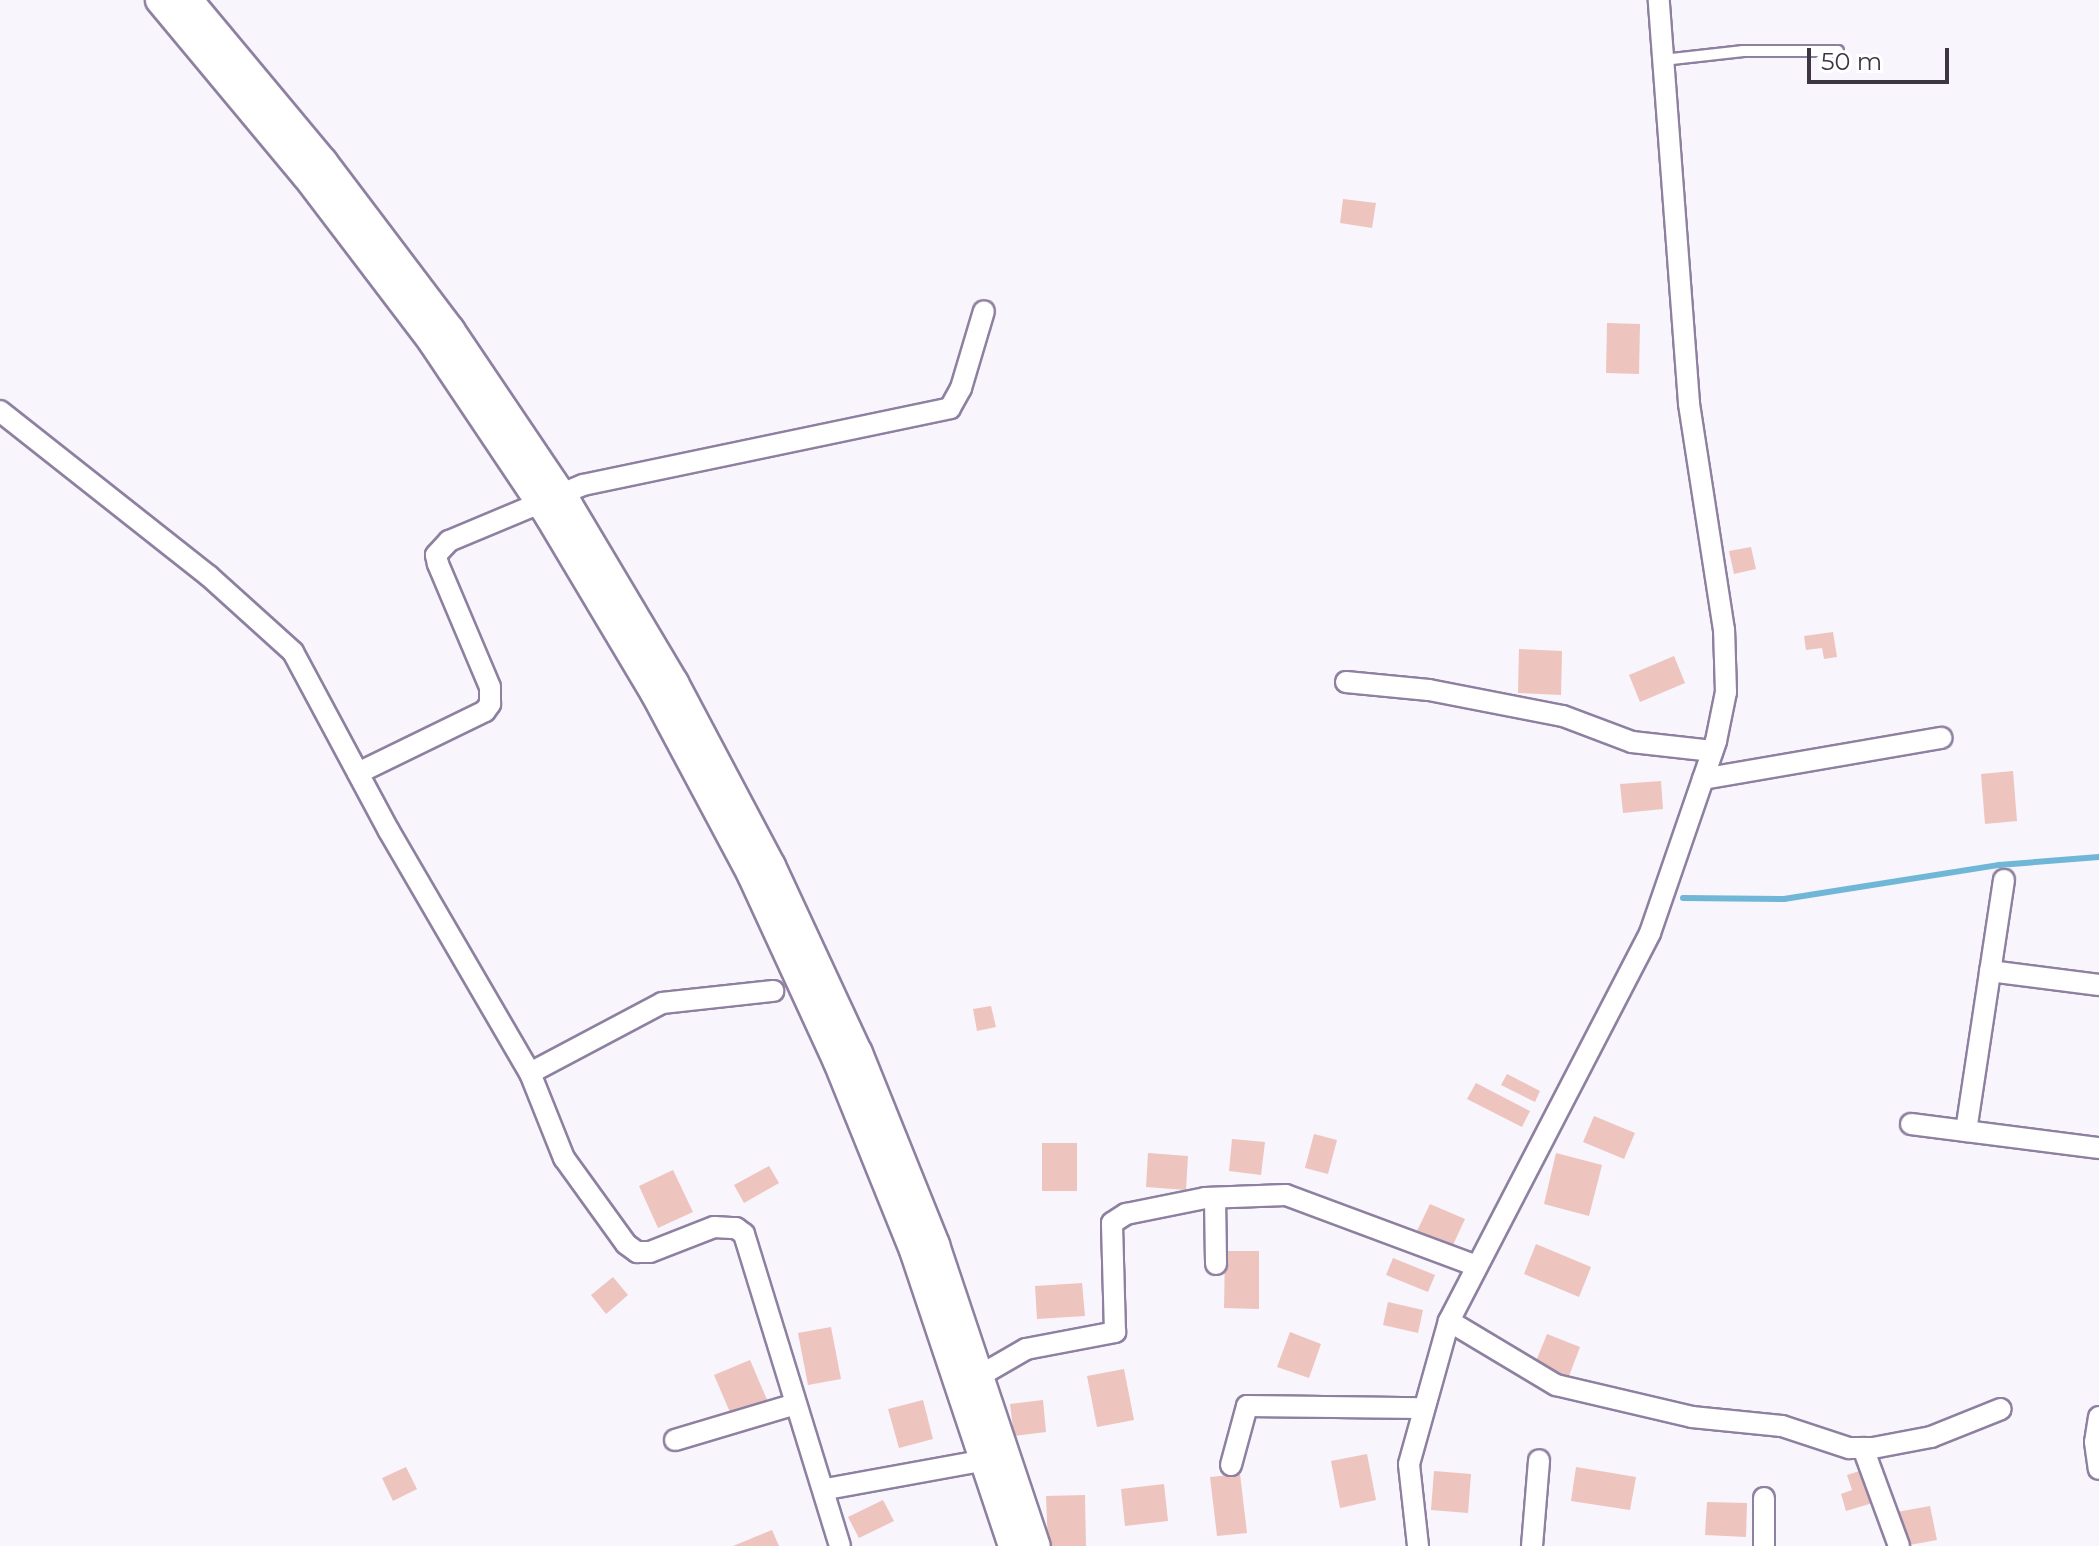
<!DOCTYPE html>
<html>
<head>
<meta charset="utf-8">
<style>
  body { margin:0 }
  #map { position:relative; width:2099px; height:1546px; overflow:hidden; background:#f8f5fc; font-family:Montserrat,sans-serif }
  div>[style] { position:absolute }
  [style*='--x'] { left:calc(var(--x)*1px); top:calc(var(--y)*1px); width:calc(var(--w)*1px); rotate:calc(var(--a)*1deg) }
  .stream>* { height:6px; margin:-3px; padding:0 3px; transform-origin:3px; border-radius:3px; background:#70b7d7 }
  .building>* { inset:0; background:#eec4bf }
  .roads { filter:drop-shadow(2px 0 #8e80a0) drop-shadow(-2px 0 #8e80a0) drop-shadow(0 2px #8e80a0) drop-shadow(0 -2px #8e80a0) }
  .service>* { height:10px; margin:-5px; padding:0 5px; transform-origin:5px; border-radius:5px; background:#fff }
  .minor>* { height:20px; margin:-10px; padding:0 10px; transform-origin:10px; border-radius:10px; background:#fff }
  .secondary>* { height:28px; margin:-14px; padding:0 14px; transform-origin:14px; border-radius:14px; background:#fff }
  span { translate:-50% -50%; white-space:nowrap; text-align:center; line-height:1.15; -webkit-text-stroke:7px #fff; paint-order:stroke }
  .scale { position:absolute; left:1807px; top:48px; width:142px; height:36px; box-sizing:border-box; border:4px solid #3c3643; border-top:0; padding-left:10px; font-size:24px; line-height:28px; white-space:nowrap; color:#3c3643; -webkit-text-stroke:6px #fff; paint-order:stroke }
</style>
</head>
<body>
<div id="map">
  <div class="stream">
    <i style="--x:1683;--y:898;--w:101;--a:0.6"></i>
    <i style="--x:1784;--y:899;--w:218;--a:-9"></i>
    <i style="--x:1999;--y:865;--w:100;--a:-4.6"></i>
  </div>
  <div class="building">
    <i style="clip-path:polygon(1343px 199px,1376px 203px,1372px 228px,1340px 223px)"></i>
    <i style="clip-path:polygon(1607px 323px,1640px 324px,1639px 374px,1606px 373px)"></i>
    <i style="clip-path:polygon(1751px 547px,1756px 569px,1734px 574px,1729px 551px)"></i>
    <i style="clip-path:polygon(1833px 632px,1837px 657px,1824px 659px,1822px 648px,1806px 650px,1804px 636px)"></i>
    <i style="clip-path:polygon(1519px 649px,1562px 651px,1561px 695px,1518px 693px)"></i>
    <i style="clip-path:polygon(1674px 656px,1685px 683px,1640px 702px,1629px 675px)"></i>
    <i style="clip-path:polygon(2013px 771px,2017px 821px,1985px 824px,1981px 774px)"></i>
    <i style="clip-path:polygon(1661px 781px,1663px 809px,1623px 813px,1620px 784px)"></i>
    <i style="clip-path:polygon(991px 1006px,996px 1027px,977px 1031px,973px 1009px)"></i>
    <i style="clip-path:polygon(1507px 1074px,1540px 1091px,1535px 1102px,1501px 1085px)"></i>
    <i style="clip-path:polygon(1476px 1083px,1530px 1111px,1522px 1127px,1467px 1099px)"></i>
    <i style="clip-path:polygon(1594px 1116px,1635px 1133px,1624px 1159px,1583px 1142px)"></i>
    <i style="clip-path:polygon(1314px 1134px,1337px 1140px,1328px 1174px,1305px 1168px)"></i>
    <i style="clip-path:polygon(1232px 1139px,1265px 1142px,1261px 1175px,1229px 1171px)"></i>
    <i style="clip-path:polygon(1042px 1143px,1077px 1143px,1077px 1191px,1042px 1191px)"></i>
    <i style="clip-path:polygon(1148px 1153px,1188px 1156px,1186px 1190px,1146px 1187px)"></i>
    <i style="clip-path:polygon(1556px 1153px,1602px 1165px,1589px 1216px,1544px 1204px)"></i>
    <i style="clip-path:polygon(769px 1166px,779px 1183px,744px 1203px,734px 1185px)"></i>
    <i style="clip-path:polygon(673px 1170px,693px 1212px,658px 1228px,639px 1186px)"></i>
    <i style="clip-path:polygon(1430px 1204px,1465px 1219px,1452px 1247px,1417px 1231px)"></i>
    <i style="clip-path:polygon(1536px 1244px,1591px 1267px,1579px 1297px,1524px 1274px)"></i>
    <i style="clip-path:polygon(1225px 1251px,1259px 1251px,1259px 1309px,1224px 1308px)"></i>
    <i style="clip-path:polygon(1393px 1258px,1435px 1275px,1428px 1292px,1386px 1275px)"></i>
    <i style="clip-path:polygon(613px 1277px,628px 1295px,606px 1314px,591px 1295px)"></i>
    <i style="clip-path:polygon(1082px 1283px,1085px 1316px,1037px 1319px,1035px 1286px)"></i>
    <i style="clip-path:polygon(1388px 1302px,1423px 1310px,1418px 1333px,1383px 1325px)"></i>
    <i style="clip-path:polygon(831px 1327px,841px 1379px,808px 1385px,798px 1333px)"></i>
    <i style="clip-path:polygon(1290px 1332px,1321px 1344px,1309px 1378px,1277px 1367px)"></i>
    <i style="clip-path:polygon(1547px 1334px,1580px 1347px,1566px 1384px,1532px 1371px)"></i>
    <i style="clip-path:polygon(750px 1360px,768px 1402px,732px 1417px,714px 1375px)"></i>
    <i style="clip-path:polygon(1124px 1369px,1134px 1420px,1097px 1427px,1087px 1376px)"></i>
    <i style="clip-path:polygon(923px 1400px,933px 1439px,899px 1448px,888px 1409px)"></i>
    <i style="clip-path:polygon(1043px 1400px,1046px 1432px,1014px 1436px,1010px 1404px)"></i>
    <i style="clip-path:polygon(1367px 1454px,1376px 1500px,1340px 1508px,1331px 1461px)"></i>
    <i style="clip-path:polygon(406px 1467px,417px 1489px,393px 1501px,382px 1478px)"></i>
    <i style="clip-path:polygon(1576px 1467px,1636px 1477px,1630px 1510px,1571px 1501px)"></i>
    <i style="clip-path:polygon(1866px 1469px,1876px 1502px,1846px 1511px,1841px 1494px,1852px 1490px,1847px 1475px)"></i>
    <i style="clip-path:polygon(1434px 1471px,1471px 1474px,1468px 1513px,1431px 1510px)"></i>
    <i style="clip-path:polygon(1240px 1474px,1247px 1533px,1217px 1536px,1210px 1477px)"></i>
    <i style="clip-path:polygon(1164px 1484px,1168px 1521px,1125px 1526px,1121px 1489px)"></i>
    <i style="clip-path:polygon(1085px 1495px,1086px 1546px,1048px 1546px,1046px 1496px)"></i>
    <i style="clip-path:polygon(883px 1500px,894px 1521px,859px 1538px,848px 1517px)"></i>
    <i style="clip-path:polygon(1707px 1502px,1747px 1503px,1746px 1537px,1705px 1535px)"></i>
    <i style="clip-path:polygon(1930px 1506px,1937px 1540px,1904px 1546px,1897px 1512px)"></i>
    <i style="clip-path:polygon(772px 1530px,779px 1546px,733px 1546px)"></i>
  </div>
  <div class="roads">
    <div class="service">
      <i style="--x:1663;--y:60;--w:81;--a:-6.4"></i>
      <i style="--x:1743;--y:51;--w:95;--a:0"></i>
    </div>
    <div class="minor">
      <i style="--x:0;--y:411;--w:266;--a:38.3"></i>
      <i style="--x:209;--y:576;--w:113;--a:42.1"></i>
      <i style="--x:293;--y:652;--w:203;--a:61.8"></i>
      <i style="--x:389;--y:831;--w:280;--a:59.8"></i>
      <i style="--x:530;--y:1073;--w:92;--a:68.2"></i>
      <i style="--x:564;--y:1158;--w:106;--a:54.2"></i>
      <i style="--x:626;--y:1244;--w:14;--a:36"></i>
      <i style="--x:637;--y:1252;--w:13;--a:0"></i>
      <i style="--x:650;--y:1252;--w:69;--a:-21.3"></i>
      <i style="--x:714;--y:1227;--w:22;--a:3"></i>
      <i style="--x:736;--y:1228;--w:10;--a:37"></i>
      <i style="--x:744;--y:1234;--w:326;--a:72.9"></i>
      <i style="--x:1346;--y:682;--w:83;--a:5.5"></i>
      <i style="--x:1429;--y:690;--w:136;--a:11"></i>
      <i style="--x:1563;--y:716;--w:74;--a:20.6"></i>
      <i style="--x:1632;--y:742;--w:81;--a:6.4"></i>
      <i style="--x:358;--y:773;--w:141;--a:-26"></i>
      <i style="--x:485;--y:711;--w:9;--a:-54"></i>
      <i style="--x:490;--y:704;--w:17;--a:-90"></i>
      <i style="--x:490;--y:687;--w:134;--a:-112.9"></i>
      <i style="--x:438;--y:564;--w:9;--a:-103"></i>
      <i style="--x:436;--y:555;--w:19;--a:-47"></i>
      <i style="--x:449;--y:541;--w:145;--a:-22.7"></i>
      <i style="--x:583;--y:485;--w:375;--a:-11.8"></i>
      <i style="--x:950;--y:408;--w:23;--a:-61"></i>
      <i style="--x:961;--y:388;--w:80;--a:-73.4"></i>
      <i style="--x:1703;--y:779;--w:242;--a:-9.8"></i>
      <i style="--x:1990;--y:971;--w:110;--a:7.3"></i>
      <i style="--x:530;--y:1073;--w:149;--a:-27.9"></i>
      <i style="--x:662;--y:1003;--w:112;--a:-6.2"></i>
      <i style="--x:1911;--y:1124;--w:190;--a:7.3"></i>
      <i style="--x:1966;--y:1131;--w:254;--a:-81.4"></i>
      <i style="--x:1215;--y:1198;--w:66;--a:89.1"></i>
      <i style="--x:1449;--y:1321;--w:125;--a:30.9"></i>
      <i style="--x:1556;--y:1385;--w:140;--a:13.2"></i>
      <i style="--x:1692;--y:1417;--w:90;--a:5.7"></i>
      <i style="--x:1782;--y:1426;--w:71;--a:18.2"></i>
      <i style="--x:1849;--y:1448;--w:24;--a:0"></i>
      <i style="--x:1873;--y:1448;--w:59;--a:-10.7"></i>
      <i style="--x:1931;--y:1437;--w:75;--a:-21.8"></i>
      <i style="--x:981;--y:1375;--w:52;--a:-30"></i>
      <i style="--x:1026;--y:1349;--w:91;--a:-10.8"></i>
      <i style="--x:1115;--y:1332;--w:109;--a:-91.6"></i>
      <i style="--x:1112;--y:1223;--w:17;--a:-33"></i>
      <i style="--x:1126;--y:1214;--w:81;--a:-11.4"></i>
      <i style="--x:1205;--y:1198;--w:81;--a:-2.1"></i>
      <i style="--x:1286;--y:1195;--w:201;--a:20.4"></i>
      <i style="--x:2099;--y:1417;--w:25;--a:99"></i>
      <i style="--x:2095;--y:1442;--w:27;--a:82"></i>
      <i style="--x:675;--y:1440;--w:126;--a:-16.6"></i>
      <i style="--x:1863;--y:1448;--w:104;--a:69.8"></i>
      <i style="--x:1231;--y:1465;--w:61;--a:-74.8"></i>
      <i style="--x:1247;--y:1406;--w:174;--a:0.7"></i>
      <i style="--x:826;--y:1489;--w:163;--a:-10.3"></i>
      <i style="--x:1418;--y:1546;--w:82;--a:-96.3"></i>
      <i style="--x:1409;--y:1464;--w:148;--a:-74.4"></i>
      <i style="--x:1449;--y:1321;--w:437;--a:-62.6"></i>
      <i style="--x:1650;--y:933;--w:203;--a:-71"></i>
      <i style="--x:1716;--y:741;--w:50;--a:-78.5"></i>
      <i style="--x:1726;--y:692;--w:62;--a:-91.8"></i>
      <i style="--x:1724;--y:630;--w:230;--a:-98.8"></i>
      <i style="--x:1689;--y:403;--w:404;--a:-94.3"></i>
      <i style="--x:1532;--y:1546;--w:86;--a:-85.3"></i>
      <i style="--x:1764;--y:1546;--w:48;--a:-90"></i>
    </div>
    <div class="secondary">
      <i style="--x:160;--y:0;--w:228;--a:50.2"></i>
      <i style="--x:306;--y:175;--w:210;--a:52.7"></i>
      <i style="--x:433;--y:342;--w:211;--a:56.2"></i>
      <i style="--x:550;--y:517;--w:205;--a:59.2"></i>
      <i style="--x:655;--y:693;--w:206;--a:61.9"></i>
      <i style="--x:752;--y:875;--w:206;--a:65.3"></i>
      <i style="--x:838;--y:1062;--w:206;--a:68"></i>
      <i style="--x:915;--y:1253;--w:309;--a:71.5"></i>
      <i style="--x:188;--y:0;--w:211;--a:50.2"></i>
      <i style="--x:323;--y:162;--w:211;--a:52.9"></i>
      <i style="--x:450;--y:330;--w:211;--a:56"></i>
      <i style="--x:568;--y:505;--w:207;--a:59.2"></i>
      <i style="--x:674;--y:683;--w:207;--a:62.1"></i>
      <i style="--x:771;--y:866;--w:206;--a:65.1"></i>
      <i style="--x:858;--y:1053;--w:207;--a:68.1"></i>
      <i style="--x:935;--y:1245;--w:317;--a:71.5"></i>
    </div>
  </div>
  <div class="scale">50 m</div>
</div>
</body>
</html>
